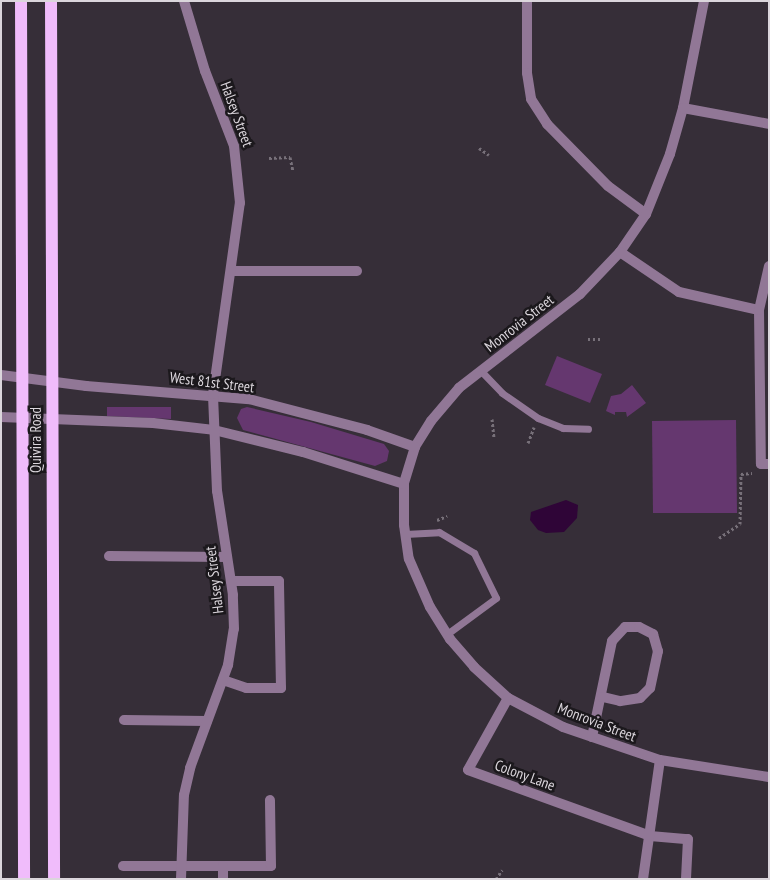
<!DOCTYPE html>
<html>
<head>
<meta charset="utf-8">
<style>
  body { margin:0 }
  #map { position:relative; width:770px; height:880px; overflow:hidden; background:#362e38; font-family:"PT Sans Narrow",sans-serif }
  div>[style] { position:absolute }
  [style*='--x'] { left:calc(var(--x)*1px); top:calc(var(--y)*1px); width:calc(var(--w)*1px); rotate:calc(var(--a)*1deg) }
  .green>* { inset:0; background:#65376f }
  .water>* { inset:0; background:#2f0537 }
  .path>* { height:3px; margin-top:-1.5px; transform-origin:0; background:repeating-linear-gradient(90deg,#777079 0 2.5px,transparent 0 5px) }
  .service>* { height:7px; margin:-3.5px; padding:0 3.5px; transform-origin:3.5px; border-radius:3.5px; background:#917796 }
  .minor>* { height:10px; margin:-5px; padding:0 5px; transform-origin:5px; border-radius:5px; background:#917796 }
  .primary>* { height:12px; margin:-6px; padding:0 6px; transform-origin:6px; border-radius:6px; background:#f0bcfb }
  span { translate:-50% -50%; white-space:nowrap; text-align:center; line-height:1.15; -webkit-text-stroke:5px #1b181c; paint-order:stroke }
  .street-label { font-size:15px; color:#dbd6dc }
  .frame { position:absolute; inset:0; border:2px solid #dbd6dc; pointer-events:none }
</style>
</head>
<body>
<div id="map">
  <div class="green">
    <i style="clip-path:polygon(557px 356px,602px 374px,590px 403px,545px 385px)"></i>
    <i style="clip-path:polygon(632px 385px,646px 403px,627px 417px,626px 412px,615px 412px,615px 415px,606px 411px,611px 396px,621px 394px)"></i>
    <i style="clip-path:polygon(107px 407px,171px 407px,171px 419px,107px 416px)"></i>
    <i style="clip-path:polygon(247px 407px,311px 422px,384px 444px,389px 451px,387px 461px,375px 466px,243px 430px,237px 418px,241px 409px)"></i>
    <i style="clip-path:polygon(736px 420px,737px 513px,653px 513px,652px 421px)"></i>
  </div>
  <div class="water">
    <i style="clip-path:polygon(566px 500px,578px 505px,577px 518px,564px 532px,546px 533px,538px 530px,530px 520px,531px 512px)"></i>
  </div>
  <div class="path">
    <i style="--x:479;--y:148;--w:12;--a:35"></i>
    <i style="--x:269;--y:158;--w:21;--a:-3"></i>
    <i style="--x:290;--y:157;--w:14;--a:78"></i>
    <i style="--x:588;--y:339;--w:12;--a:0"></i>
    <i style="--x:492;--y:419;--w:18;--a:84"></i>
    <i style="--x:528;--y:443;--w:17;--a:-69"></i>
    <i style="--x:437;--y:520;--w:11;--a:-22"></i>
    <i style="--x:719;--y:538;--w:25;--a:-34"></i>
    <i style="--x:740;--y:524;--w:50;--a:-88.9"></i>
    <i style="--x:741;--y:474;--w:11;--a:-5"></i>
    <i style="--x:496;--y:879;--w:11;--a:-56"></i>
  </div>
  <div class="service">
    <i style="--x:481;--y:371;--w:30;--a:46"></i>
    <i style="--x:502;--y:393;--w:44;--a:34.8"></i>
    <i style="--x:538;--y:418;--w:27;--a:22"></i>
    <i style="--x:563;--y:428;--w:25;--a:2"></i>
    <i style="--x:405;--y:534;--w:34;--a:-3"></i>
    <i style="--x:439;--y:532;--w:41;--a:31"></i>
    <i style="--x:474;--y:553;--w:50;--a:63.9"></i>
    <i style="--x:496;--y:598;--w:61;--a:143.7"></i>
  </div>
  <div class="minor">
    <i style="--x:527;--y:1;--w:72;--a:90"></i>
    <i style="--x:527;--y:73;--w:26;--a:81"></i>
    <i style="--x:531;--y:99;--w:30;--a:57"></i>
    <i style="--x:547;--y:124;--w:87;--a:45.5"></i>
    <i style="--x:608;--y:186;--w:47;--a:36.4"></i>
    <i style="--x:704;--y:1;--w:109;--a:101.1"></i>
    <i style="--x:683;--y:108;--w:48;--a:105.8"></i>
    <i style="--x:670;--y:154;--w:65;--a:111.8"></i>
    <i style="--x:646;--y:214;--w:46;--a:124.4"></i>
    <i style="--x:620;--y:252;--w:58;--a:133.6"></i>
    <i style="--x:580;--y:294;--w:153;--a:142.2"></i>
    <i style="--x:459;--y:388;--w:43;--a:130.3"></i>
    <i style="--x:431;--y:421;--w:31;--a:122"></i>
    <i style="--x:415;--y:447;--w:39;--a:107"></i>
    <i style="--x:404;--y:484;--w:41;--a:90"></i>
    <i style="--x:404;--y:525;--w:34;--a:82"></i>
    <i style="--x:409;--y:559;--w:52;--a:66.4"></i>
    <i style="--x:430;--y:607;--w:38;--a:58"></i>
    <i style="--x:450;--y:639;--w:37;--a:49"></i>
    <i style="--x:474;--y:667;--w:46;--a:42.4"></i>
    <i style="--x:508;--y:698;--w:62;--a:27.8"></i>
    <i style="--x:563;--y:727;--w:102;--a:18.8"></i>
    <i style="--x:660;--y:760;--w:110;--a:8.9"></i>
    <i style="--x:683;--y:108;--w:87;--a:10.5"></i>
    <i style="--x:620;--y:252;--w:71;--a:34.1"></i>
    <i style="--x:679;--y:292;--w:82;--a:12.7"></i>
    <i style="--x:759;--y:310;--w:154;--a:89.3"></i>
    <i style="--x:761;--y:464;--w:8;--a:0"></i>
    <i style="--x:231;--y:271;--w:126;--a:0"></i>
    <i style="--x:759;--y:310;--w:45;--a:-77.2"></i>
    <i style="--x:1;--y:375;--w:86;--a:7.4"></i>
    <i style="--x:86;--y:386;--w:164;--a:4.6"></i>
    <i style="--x:249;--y:399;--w:122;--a:14.7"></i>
    <i style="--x:367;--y:430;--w:51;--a:19.5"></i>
    <i style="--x:1;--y:417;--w:152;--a:2.3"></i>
    <i style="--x:153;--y:423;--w:61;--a:6.5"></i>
    <i style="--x:214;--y:430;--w:92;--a:13.9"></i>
    <i style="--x:303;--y:452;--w:106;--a:17.6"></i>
    <i style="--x:109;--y:556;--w:118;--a:0.5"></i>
    <i style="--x:223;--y:680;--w:24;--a:19"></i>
    <i style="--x:246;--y:688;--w:35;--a:0"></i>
    <i style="--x:281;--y:688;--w:107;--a:-91.1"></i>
    <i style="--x:279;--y:581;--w:48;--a:180"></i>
    <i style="--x:508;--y:698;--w:82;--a:119.1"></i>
    <i style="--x:468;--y:770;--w:194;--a:19.9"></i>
    <i style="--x:650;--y:836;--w:38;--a:5"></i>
    <i style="--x:688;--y:839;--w:40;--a:92.9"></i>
    <i style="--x:124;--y:720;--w:83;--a:0.7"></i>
    <i style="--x:592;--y:737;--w:98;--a:-78.2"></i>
    <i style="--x:612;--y:641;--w:19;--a:-47"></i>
    <i style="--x:625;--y:627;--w:14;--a:0"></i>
    <i style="--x:639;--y:627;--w:16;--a:27"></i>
    <i style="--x:653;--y:634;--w:18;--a:74"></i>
    <i style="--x:658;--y:651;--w:38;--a:102"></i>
    <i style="--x:650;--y:688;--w:14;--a:135"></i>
    <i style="--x:640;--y:698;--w:20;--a:171"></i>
    <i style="--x:620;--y:701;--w:18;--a:-167"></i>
    <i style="--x:123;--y:866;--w:148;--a:0"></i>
    <i style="--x:271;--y:866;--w:66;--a:-90.9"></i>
    <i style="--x:223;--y:866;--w:13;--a:90"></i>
    <i style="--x:181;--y:879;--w:84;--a:-88"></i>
    <i style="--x:184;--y:795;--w:28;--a:-77"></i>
    <i style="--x:190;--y:768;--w:110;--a:-69.7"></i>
    <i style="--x:228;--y:665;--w:36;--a:-81"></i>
    <i style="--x:234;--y:629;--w:34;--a:-92"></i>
    <i style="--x:233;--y:595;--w:105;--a:-98.7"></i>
    <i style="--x:217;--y:491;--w:97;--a:-92.4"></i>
    <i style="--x:213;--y:394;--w:193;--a:-82"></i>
    <i style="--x:240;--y:203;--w:57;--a:-96"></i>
    <i style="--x:234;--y:146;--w:80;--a:-111.1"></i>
    <i style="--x:205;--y:71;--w:73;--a:-106.7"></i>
    <i style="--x:643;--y:879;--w:120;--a:-81.9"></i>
  </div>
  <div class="primary">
    <i style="--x:21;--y:1;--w:878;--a:89.8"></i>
    <i style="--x:51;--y:1;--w:878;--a:89.8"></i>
  </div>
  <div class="street-label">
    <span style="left:237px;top:114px;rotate:70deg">Halsey Street</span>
    <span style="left:519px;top:323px;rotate:-38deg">Monrovia Street</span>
    <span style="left:212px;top:382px;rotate:7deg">West 81st Street</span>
    <span style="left:36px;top:440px;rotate:-90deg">Quivira Road</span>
    <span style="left:214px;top:580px;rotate:-97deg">Halsey Street</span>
    <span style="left:597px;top:722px;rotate:21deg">Monrovia Street</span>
    <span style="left:525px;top:775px;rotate:20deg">Colony Lane</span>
  </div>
  <div class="frame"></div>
</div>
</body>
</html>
